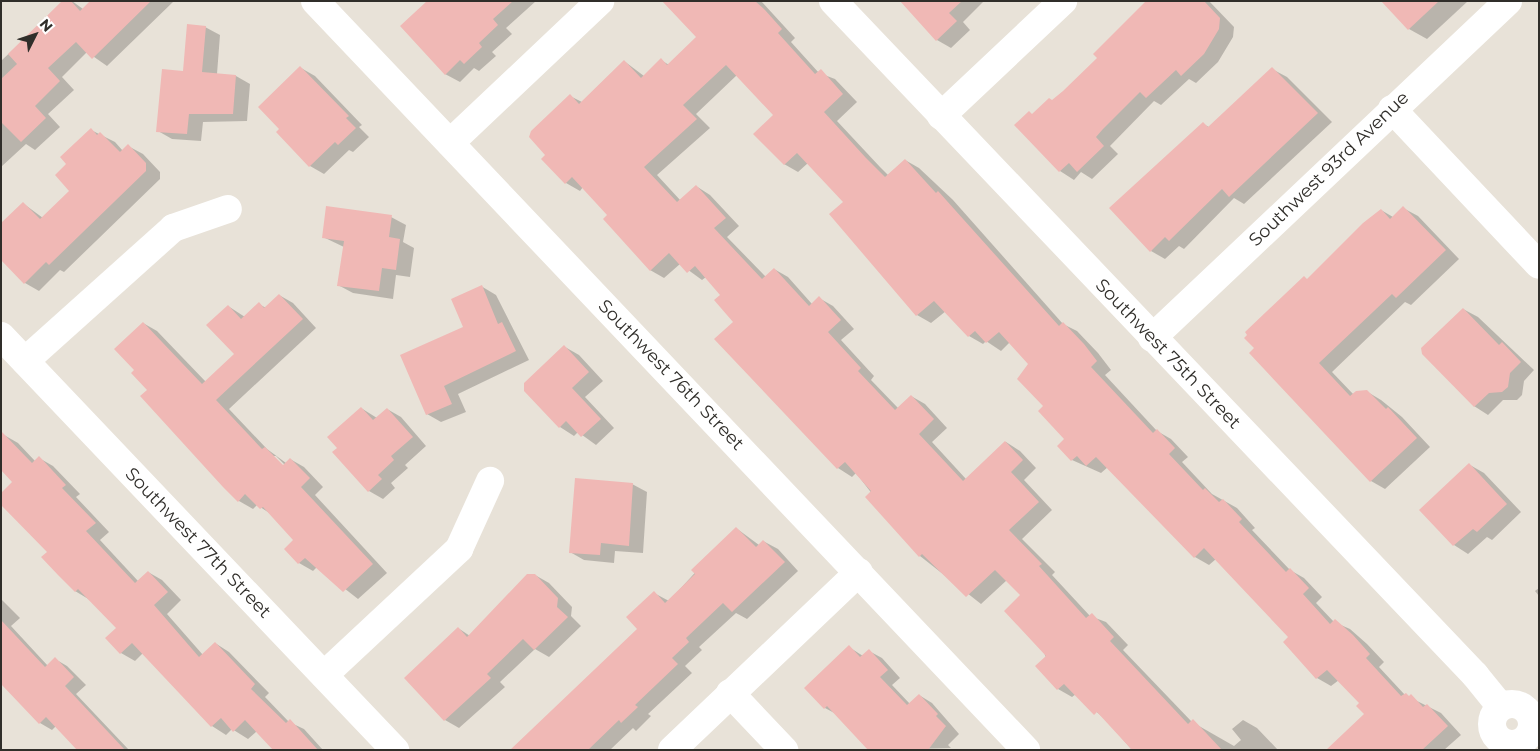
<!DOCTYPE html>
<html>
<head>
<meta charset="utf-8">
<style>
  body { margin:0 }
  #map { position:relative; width:1540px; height:751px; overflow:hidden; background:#e8e2d8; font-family:Montserrat,sans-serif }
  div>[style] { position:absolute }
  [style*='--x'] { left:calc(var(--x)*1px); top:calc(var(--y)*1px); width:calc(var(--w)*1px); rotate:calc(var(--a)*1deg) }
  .shadow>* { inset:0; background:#0003 }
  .building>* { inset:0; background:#f0b8b5 }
  .minor>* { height:28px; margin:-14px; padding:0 14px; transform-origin:14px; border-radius:14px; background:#fff }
  .minor>.ring { margin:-14px; padding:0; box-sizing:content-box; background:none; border:28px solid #fff; border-radius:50% }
  span { translate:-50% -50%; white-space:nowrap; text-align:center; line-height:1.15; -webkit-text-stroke:4px #fff; paint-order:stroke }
  .street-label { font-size:18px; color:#302e2a }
  .frame { position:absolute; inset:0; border:2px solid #302e2a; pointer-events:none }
  .north { position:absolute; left:10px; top:10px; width:50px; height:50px; -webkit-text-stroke:4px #fff; paint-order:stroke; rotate:49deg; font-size:14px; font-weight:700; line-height:20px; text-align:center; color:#302e2a }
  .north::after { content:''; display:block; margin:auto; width:18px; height:22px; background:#302e2a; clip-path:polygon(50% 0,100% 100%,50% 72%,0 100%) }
</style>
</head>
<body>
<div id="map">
  <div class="shadow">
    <i style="clip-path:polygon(64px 1px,72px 1px,83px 9px,91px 1px,174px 1px,107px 66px,87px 52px,62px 77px,74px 90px,48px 114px,60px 127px,35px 150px,26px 144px,1px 167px,1px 61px)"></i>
    <i style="clip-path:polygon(429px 1px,536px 1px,506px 28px,512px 34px,492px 52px,496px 56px,479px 71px,474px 68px,460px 82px,445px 74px)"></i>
    <i style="clip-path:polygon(674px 1px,761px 1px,795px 38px,791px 42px,819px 73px,835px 79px,857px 102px,837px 121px,880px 167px,888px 175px,905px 160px,919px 168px,953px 200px,1063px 324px,1077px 331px,1098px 353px,1111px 370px,1105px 375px,1157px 431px,1171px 439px,1188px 457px,1182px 462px,1212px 494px,1237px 508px,1255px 528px,1252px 530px,1290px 570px,1304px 578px,1322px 597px,1316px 603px,1334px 622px,1350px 629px,1367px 644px,1384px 662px,1379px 667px,1405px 695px,1441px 713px,1461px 735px,1444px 750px,1328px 750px,1366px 714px,1361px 703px,1339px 680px,1331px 686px,1317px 678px,1284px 642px,1290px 637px,1216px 559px,1209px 565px,1195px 557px,1108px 467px,1101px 473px,1072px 460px,1066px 439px,1044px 406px,1029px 364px,1010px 342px,1001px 351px,986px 341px,983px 344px,969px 336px,946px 311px,931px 323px,917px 315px,831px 214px,844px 202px,808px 163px,798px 172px,784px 164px,774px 115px,737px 75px,696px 114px,710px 128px,657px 175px,681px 201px,696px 186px,710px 195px,739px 226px,727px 237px,766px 277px,774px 269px,788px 277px,812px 304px,819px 298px,833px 306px,854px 329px,841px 340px,874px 376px,871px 380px,898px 408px,911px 396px,925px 404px,947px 428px,932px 442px,966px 479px,1006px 442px,1020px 451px,1036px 468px,1024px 480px,1052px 510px,1022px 539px,1055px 572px,1052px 575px,1090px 616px,1106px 622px,1128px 645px,1123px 650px,1192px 722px,1234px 746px,1241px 740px,1232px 729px,1243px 720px,1257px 728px,1278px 750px,1132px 750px,1106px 720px,1076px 694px,1072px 697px,1058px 689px,1022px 595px,1007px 580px,981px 604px,920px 556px,856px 473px,852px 477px,838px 468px,716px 339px,735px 322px,722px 295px,706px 277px,702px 280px,680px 264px,664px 278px,650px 270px,609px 215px,583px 187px,580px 191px,566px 183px,547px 155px,570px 96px,582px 102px,624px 61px,644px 76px,661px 60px,669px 65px,697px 37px)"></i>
    <i style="clip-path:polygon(901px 1px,984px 1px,963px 22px,970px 30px,951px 48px,937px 40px)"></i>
    <i style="clip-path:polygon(1161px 1px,1209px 1px,1234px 27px,1233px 37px,1218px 62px,1196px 83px,1189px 79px,1161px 105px,1154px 101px,1110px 146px,1118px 154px,1092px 179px,1081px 172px,1074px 180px,1060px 171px,1033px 115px,1053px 101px)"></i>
    <i style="clip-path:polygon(1383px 1px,1468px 1px,1427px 39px,1409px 29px)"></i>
    <i style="clip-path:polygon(205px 27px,220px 35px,217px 74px,236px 76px,250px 84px,247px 121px,203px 122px,201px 141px,172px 139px,158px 131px)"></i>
    <i style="clip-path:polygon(301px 68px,315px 76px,362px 125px,359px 127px,369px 137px,353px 152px,349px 150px,324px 174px,310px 166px,281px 129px)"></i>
    <i style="clip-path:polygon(1272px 69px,1287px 77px,1332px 122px,1244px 204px,1234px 198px,1184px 249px,1179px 246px,1165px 259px,1151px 251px,1203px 124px,1209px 127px)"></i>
    <i style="clip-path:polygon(91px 130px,115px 142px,123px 151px,128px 146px,143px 154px,160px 172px,160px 179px,64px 272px,60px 270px,39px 291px,25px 283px,24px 204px,43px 218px,71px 191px,68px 164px)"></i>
    <i style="clip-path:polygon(1403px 208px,1418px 216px,1459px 259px,1411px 305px,1405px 302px,1332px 372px,1354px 395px,1366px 391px,1381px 400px,1402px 417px,1430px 447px,1385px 489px,1371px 481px,1251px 353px,1308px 280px,1381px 210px,1393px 217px)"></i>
    <i style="clip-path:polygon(391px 217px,406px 225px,403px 242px,414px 248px,410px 277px,396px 275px,393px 299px,353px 293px,338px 285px,344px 247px,323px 237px)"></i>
    <i style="clip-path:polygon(481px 286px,496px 295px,529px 360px,458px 394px,466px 412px,441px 422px,427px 414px)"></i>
    <i style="clip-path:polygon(evenodd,279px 295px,293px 303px,316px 328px,229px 409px,267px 449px,286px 463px,290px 459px,304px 467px,323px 487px,315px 495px,387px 573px,358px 599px,317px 567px,313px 571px,299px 563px,295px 540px,271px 514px,257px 505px,253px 509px,239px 501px,149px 390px,136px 370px,143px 323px,157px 331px,206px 382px,235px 354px,228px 306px,245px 317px,259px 304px,266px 308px,279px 295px,272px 456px,276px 456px,288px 468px,286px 470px,272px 456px)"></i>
    <i style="clip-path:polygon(1463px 309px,1478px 317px,1534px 370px,1524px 381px,1522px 395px,1517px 400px,1503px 400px,1488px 415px,1474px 406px)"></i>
    <i style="clip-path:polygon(565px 347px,579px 355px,603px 381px,585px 397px,614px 428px,596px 445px,578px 432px,574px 436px,560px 427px)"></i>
    <i style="clip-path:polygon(361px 408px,377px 418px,387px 409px,401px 417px,426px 446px,405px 465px,408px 468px,391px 483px,395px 488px,383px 499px,369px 491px,339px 448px)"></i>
    <i style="clip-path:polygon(4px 435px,18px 443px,35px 461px,39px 458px,53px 466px,80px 494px,76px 497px,109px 532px,100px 540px,138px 581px,148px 572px,162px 580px,181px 600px,167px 614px,203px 655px,215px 643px,229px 652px,269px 693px,265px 697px,289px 722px,304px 729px,323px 750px,274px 750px,257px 731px,248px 739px,232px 729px,226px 735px,212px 726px,143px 653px,135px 661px,121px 653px,118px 628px,90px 600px,75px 591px,49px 552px,14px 482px)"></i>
    <i style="clip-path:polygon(1470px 465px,1484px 473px,1521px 512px,1492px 540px,1487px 537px,1468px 554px,1454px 545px,1421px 510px)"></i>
    <i style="clip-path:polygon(632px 484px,647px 492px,643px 553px,615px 551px,614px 563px,584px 560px,570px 552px)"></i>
    <i style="clip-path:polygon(736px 528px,759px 545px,763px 541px,778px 549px,798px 571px,747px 619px,736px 613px,699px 647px,702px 650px,685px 666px,692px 673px,648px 714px,651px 716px,636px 731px,633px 728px,610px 750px,512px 750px,639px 629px,654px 593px,669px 601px)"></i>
    <i style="clip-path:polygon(535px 575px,549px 583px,572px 607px,571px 616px,581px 626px,549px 657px,535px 649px,500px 682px,505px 687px,459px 728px,445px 720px,458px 628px,470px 636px)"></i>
    <i style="clip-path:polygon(1539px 588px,1539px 596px,1535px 591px)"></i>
    <i style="clip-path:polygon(1px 599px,20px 618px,11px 626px,48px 666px,55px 659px,67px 666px,86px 685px,76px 694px,129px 750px,79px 750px,56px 726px,52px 730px,40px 723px,1px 674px)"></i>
    <i style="clip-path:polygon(849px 647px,863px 656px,869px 651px,882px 658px,900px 678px,892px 685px,910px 704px,919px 695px,932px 703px,959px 734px,948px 745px,951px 748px,870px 750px,838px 715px,825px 708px,806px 688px)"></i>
  </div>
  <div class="building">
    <i style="clip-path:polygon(62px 1px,71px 1px,80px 11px,90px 1px,151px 1px,92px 59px,76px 42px,48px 68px,60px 81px,35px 106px,46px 118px,21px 142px,1px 122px,1px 79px,17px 64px,8px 54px)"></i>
    <i style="clip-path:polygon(427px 1px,513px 1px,493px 19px,498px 25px,479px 43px,482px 47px,464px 64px,460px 60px,445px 75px,400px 26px)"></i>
    <i style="clip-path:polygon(662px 1px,755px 1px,765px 10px,782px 29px,778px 33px,815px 74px,821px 69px,843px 94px,824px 112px,866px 158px,885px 177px,905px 159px,936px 193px,938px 191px,1059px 326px,1063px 322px,1084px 344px,1097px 361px,1091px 367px,1153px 433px,1157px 429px,1175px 448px,1169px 454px,1203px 490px,1205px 488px,1219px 502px,1223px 499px,1242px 519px,1239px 522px,1286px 572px,1290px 568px,1309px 588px,1303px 594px,1330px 624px,1335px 619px,1353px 635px,1370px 654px,1366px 658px,1401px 696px,1406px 693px,1409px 696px,1411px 694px,1423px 707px,1427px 704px,1448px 726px,1422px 750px,1326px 750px,1364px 714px,1356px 706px,1359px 703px,1327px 670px,1316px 679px,1283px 642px,1288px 637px,1204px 548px,1194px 558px,1096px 457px,1086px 466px,1077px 456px,1071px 461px,1057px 446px,1064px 439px,1038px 411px,1043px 406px,1017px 379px,1028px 364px,999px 332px,986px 343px,975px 331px,968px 337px,934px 301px,916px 316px,829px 214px,843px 202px,797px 153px,784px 165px,753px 134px,773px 115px,726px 65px,683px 105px,697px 119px,644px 167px,677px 202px,696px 185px,726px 218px,714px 228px,762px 279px,774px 268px,809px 306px,819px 296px,841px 320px,828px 332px,861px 368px,858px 371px,895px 410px,911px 395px,934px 419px,919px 434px,963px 481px,1005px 441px,1023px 460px,1011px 472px,1039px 502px,1009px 530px,1042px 564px,1039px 566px,1086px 618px,1092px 613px,1114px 637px,1110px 641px,1188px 724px,1193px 719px,1222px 750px,1132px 750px,1097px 712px,1094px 715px,1064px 684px,1057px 690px,1035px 666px,1046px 656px,1004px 611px,1020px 595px,995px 570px,966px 597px,922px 554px,919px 557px,865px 497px,871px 491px,845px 462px,837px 469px,714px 339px,733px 322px,714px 300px,720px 295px,695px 266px,687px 273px,669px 253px,650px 271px,603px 219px,607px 215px,572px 177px,565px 184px,541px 159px,545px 155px,529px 137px,531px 131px,570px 94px,579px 104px,624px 60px,641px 78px,661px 58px,667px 65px,696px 37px)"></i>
    <i style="clip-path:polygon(900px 1px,962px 1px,949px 13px,957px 21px,936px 41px)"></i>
    <i style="clip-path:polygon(1146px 1px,1204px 1px,1220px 18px,1219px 29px,1204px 54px,1181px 76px,1176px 70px,1146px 98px,1140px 92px,1103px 129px,1096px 137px,1104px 146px,1077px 172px,1069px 163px,1059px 172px,1014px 125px,1029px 111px,1032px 114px,1049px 98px,1052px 100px,1063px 91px,1097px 58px,1093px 54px)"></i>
    <i style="clip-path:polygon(1381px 1px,1439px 1px,1408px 30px)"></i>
    <i style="clip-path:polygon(187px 24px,206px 26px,202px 72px,236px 75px,233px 114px,189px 114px,187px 134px,156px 132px,162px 69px,183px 71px)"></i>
    <i style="clip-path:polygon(300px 66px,349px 116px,346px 118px,356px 128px,338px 145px,335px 142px,309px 167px,276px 132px,279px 129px,258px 107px)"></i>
    <i style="clip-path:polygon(1272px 67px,1318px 113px,1229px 197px,1222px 189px,1169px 241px,1165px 237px,1150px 252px,1109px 208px,1203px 122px,1208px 127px)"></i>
    <i style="clip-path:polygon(91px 128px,97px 135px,100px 132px,120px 152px,128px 144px,146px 163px,146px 171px,49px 265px,46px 262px,24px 284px,1px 260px,1px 223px,23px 202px,40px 219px,69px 191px,55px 175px,66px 164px,60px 157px)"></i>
    <i style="clip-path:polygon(326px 206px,392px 215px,389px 237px,400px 239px,396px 270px,382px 268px,379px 291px,337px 286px,344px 241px,322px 238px)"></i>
    <i style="clip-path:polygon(1403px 206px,1446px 250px,1396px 298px,1392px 294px,1319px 363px,1350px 396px,1356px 391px,1367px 390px,1386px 409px,1388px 407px,1417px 438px,1370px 482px,1249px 353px,1254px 348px,1244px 338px,1247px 335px,1245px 332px,1304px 276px,1307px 279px,1363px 223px,1381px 209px,1390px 219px)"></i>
    <i style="clip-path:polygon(482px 285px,498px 324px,502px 322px,516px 351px,444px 386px,452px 404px,426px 415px,400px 355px,463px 327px,451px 299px)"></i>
    <i style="clip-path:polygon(279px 294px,303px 319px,216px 400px,262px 449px,265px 447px,283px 465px,290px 458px,310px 478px,301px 487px,373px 564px,343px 592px,305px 558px,298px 564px,284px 549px,293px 540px,263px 507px,260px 509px,245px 494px,238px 502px,223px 487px,140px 396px,147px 390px,131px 373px,134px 370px,114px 349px,143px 322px,202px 384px,234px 354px,206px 325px,228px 305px,241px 319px,259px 302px,264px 308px)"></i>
    <i style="clip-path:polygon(1463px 308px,1499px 345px,1502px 342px,1521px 362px,1510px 373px,1508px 387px,1502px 392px,1489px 393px,1474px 407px,1422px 354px,1421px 348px)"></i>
    <i style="clip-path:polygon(564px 345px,589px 372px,572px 388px,601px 419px,581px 437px,566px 421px,559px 428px,524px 391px,524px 383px)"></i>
    <i style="clip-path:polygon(361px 407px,373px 420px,387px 408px,413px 437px,391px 456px,394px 460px,378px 475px,382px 479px,368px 492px,332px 452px,337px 448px,327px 437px)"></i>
    <i style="clip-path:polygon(1px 431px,32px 463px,39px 456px,66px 485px,62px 488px,96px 523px,86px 531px,135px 583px,148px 571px,168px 592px,154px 605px,199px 657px,215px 642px,255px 684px,251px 689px,286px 723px,290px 719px,318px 750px,273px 750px,245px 720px,233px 732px,221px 718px,211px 727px,132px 643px,120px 654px,105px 638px,116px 628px,78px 589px,75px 592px,58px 575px,41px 557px,47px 552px,1px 505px,1px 493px,12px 482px,1px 470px)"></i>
    <i style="clip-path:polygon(1469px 463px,1507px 504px,1477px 532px,1473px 529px,1453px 546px,1419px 510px)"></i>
    <i style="clip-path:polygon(575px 478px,633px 483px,629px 546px,601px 543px,600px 555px,569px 553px)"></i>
    <i style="clip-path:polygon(736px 527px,756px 547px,763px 540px,785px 562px,732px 612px,723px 603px,686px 638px,689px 642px,672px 658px,678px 664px,635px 705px,638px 707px,621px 723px,619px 720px,588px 750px,510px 750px,637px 629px,626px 617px,654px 591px,665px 603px,695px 574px,691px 570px)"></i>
    <i style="clip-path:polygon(527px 574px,535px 574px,558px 598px,557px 607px,568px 617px,534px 650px,523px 639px,487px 674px,491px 678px,444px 721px,404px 678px,458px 627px,467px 637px)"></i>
    <i style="clip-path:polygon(1px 620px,45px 667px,55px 657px,74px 677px,65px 686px,125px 750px,77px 750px,46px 717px,39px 724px,1px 684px)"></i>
    <i style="clip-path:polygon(849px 645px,860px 657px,869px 649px,888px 670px,880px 677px,907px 705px,919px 694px,938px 714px,936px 716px,946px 726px,928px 750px,868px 750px,827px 706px,824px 709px,804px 688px)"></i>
  </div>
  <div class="minor">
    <i style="--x:315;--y:1;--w:1033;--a:46.49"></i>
    <i style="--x:833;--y:1;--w:931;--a:46.39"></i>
    <i style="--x:1475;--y:675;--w:41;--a:50.9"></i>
    <i style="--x:1392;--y:109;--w:214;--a:46.7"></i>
    <i style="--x:941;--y:116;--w:168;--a:-43.3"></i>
    <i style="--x:450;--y:143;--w:207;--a:-43.4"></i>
    <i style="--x:1;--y:336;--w:572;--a:46.42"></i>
    <i style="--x:1152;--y:338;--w:490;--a:-43.4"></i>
    <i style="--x:25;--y:361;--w:199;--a:-41.9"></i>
    <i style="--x:173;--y:228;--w:58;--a:-19.1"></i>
    <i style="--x:324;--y:675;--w:185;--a:-43"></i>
    <i style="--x:459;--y:549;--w:75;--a:-65.5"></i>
    <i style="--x:730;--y:693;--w:79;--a:46.5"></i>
    <i class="ring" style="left:1492px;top:704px;width:12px;height:12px"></i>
    <i style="--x:672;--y:750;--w:258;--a:-43.6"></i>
  </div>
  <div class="street-label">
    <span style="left:1329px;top:169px;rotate:-44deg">Southwest 93rd Avenue</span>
    <span style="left:1168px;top:354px;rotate:46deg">Southwest 75th Street</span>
    <span style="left:671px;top:375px;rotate:46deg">Southwest 76th Street</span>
    <span style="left:198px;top:543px;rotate:46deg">Southwest 77th Street</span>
  </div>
  <div class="frame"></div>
  <div class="north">N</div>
</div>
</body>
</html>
